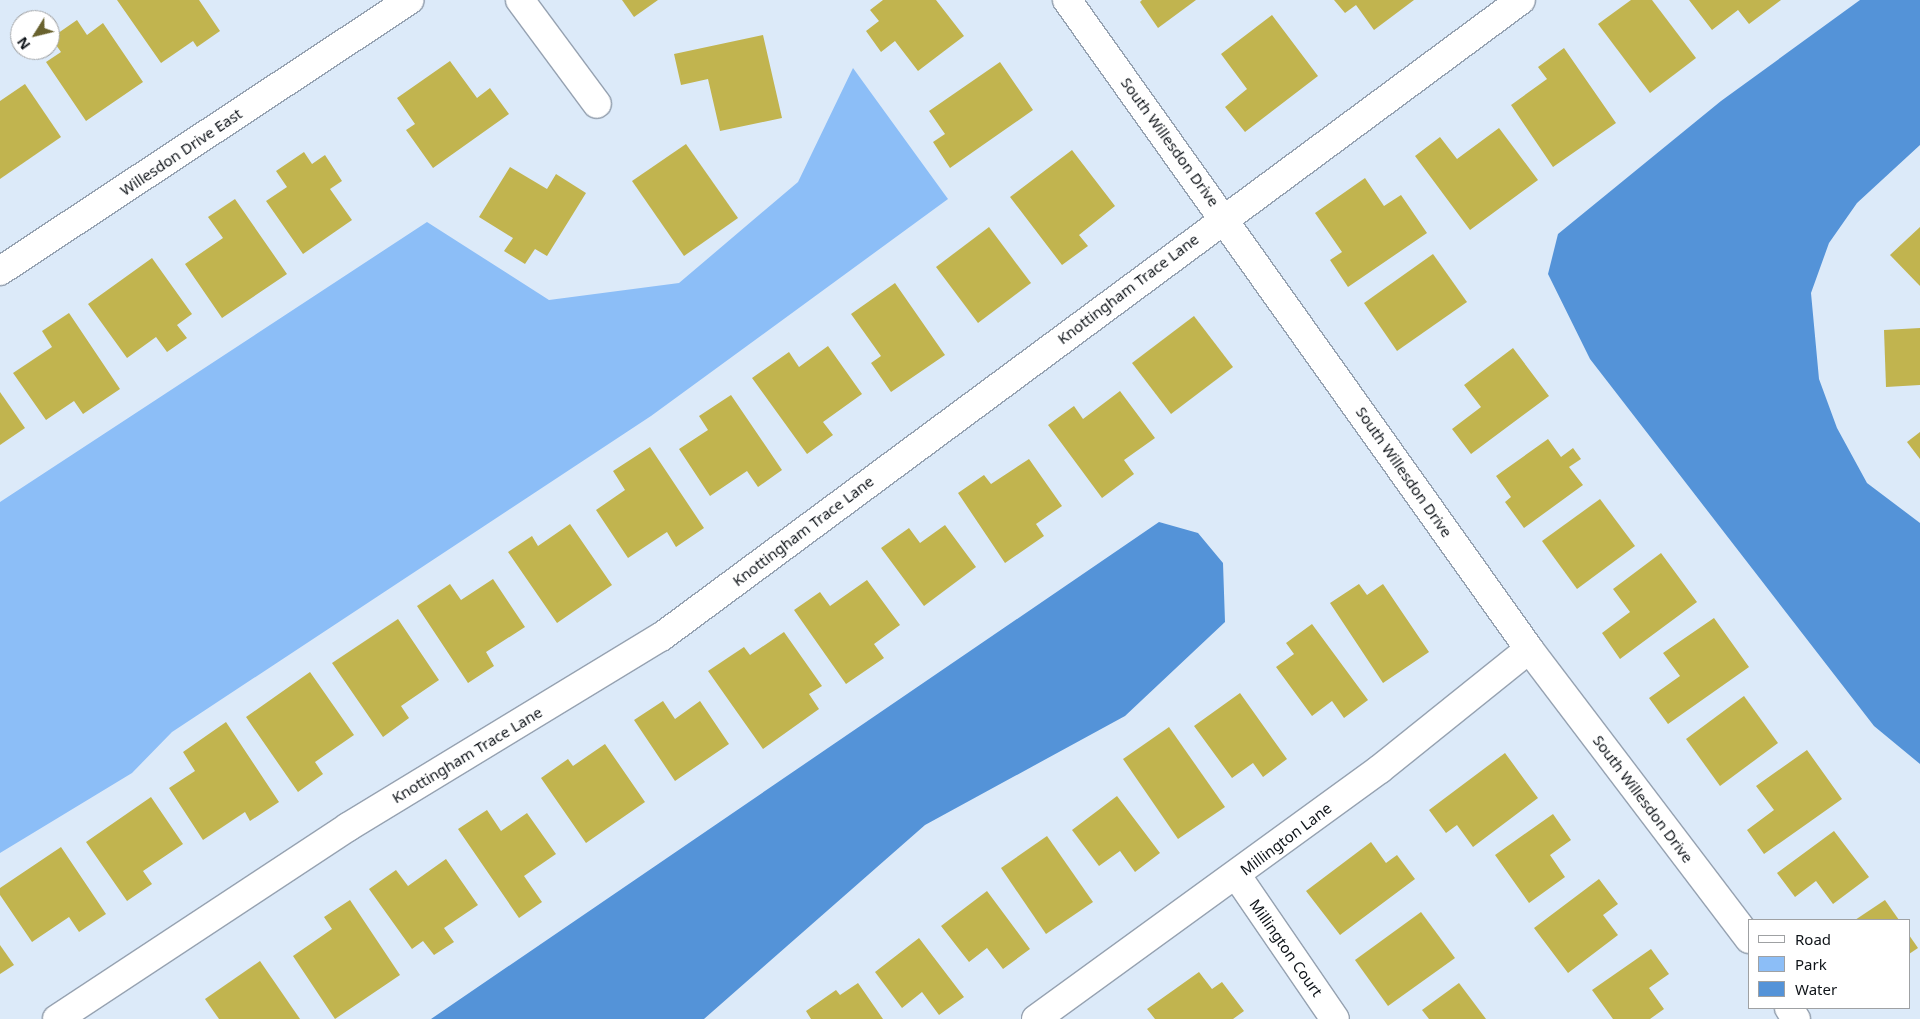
<!DOCTYPE html>
<html>
<head>
<meta charset="utf-8">
<style>
  body { margin:0 }
  #map { position:relative; width:1920px; height:1019px; overflow:hidden; background:#dceaf9; font-family:"Noto Sans",sans-serif }
  div>[style] { position:absolute }
  [style*='--x'] { left:calc(var(--x)*1px); top:calc(var(--y)*1px); width:calc(var(--w)*1px); rotate:calc(var(--a)*1deg) }
  .green>* { inset:0; background:#8cbef7 }
  .water>* { inset:0; background:#5493d8 }
  .building>* { inset:0; background:#c1b44f }
  .roads { filter:drop-shadow(1px 0 #96a2b1) drop-shadow(-1px 0 #96a2b1) drop-shadow(0 1px #96a2b1) drop-shadow(0 -1px #96a2b1) }
  .minor>* { height:28px; margin:-14px; padding:0 14px; transform-origin:14px; border-radius:14px; background:#fff }
  span { translate:-50% -50%; white-space:nowrap; text-align:center; line-height:1.15; -webkit-text-stroke:5px #fff; paint-order:stroke }
  .street-label { font-size:15px; color:#0e1318 }
  .legend { position:absolute; left:1748px; top:919px; width:162px; height:90px; box-sizing:border-box; background:#fff; border:1px solid #9fa1a3; margin:0; padding:6px 9px; list-style:none; font-size:15px; color:#0e1318 }
  .legend li { display:flex; align-items:center; gap:10px; height:25px }
  .legend b { width:25px; border:1px solid #9fa1a3 }
  .north { position:absolute; left:10px; top:10px; width:50px; height:50px; box-sizing:border-box; background:#fff; border:1px solid #9fa1a3; border-radius:50%; rotate:234deg; font-size:14px; font-weight:700; line-height:20px; text-align:center; color:#0e1318 }
  .north::after { content:''; display:block; margin:auto; width:18px; height:22px; background:#69622e; clip-path:polygon(50% 0,100% 100%,50% 72%,0 100%) }
</style>
</head>
<body>
<div id="map">
  <div class="green">
    <i style="clip-path:polygon(853px 68px,948px 199px,651px 416px,172px 732px,132px 773px,0 853px,0 502px,427px 222px,549px 300px,679px 283px,798px 182px)"></i>
  </div>
  <div class="water">
    <i style="clip-path:polygon(1860px 0,1920px 0,1920px 145px,1857px 203px,1829px 243px,1811px 293px,1819px 379px,1837px 428px,1867px 483px,1920px 523px,1920px 764px,1874px 726px,1590px 359px,1548px 274px,1558px 234px,1721px 101px)"></i>
    <i style="clip-path:polygon(1159px 522px,1198px 533px,1223px 563px,1225px 622px,1125px 716px,925px 825px,704px 1019px,431px 1019px)"></i>
  </div>
  <div class="building">
    <i style="clip-path:polygon(117px 0,199px 0,220px 31px,197px 47px,193px 41px,161px 63px)"></i>
    <i style="clip-path:polygon(622px 0,658px 0,634px 17px)"></i>
    <i style="clip-path:polygon(883px 0,936px 0,964px 36px,918px 71px,895px 41px,881px 52px,866px 31px,879px 21px,870px 10px)"></i>
    <i style="clip-path:polygon(1142px 0,1196px 0,1158px 28px,1140px 2px)"></i>
    <i style="clip-path:polygon(1334px 0,1414px 0,1374px 30px,1356px 5px,1345px 13px)"></i>
    <i style="clip-path:polygon(1631px 0,1652px 0,1696px 58px,1650px 93px,1598px 24px)"></i>
    <i style="clip-path:polygon(1689px 0,1781px 0,1749px 24px,1738px 10px,1712px 30px)"></i>
    <i style="clip-path:polygon(1272px 15px,1318px 76px,1245px 132px,1225px 107px,1247px 89px,1221px 54px)"></i>
    <i style="clip-path:polygon(77px 20px,87px 35px,103px 23px,143px 82px,86px 121px,46px 62px,61px 52px,51px 38px)"></i>
    <i style="clip-path:polygon(763px 35px,782px 118px,720px 131px,708px 79px,681px 85px,674px 54px)"></i>
    <i style="clip-path:polygon(1564px 48px,1616px 123px,1553px 167px,1511px 105px,1547px 79px,1538px 67px)"></i>
    <i style="clip-path:polygon(450px 61px,477px 98px,490px 88px,509px 114px,433px 168px,406px 130px,415px 124px,397px 98px)"></i>
    <i style="clip-path:polygon(1000px 62px,1033px 110px,950px 168px,933px 142px,945px 134px,929px 111px)"></i>
    <i style="clip-path:polygon(25px 84px,61px 137px,0 179px,0 101px)"></i>
    <i style="clip-path:polygon(1499px 128px,1538px 180px,1470px 230px,1415px 156px,1440px 137px,1457px 159px)"></i>
    <i style="clip-path:polygon(686px 144px,738px 218px,684px 256px,632px 181px)"></i>
    <i style="clip-path:polygon(1072px 150px,1115px 206px,1079px 235px,1088px 246px,1062px 265px,1010px 197px)"></i>
    <i style="clip-path:polygon(304px 152px,312px 164px,325px 155px,342px 181px,330px 189px,352px 220px,303px 254px,266px 201px,287px 187px,276px 171px)"></i>
    <i style="clip-path:polygon(510px 167px,547px 189px,556px 174px,586px 193px,547px 256px,535px 249px,525px 264px,504px 251px,513px 238px,479px 217px)"></i>
    <i style="clip-path:polygon(1365px 178px,1384px 206px,1401px 195px,1427px 233px,1348px 287px,1330px 260px,1342px 252px,1315px 213px)"></i>
    <i style="clip-path:polygon(235px 199px,287px 274px,222px 318px,185px 264px,223px 238px,208px 217px)"></i>
    <i style="clip-path:polygon(989px 227px,1031px 283px,978px 323px,936px 267px)"></i>
    <i style="clip-path:polygon(1920px 227px,1920px 286px,1890px 255px)"></i>
    <i style="clip-path:polygon(1433px 254px,1467px 302px,1397px 351px,1364px 303px)"></i>
    <i style="clip-path:polygon(152px 258px,192px 314px,177px 325px,187px 338px,167px 352px,156px 337px,127px 358px,88px 304px)"></i>
    <i style="clip-path:polygon(895px 283px,945px 355px,891px 392px,871px 363px,881px 356px,851px 314px)"></i>
    <i style="clip-path:polygon(69px 313px,120px 389px,83px 414px,74px 401px,46px 420px,13px 373px,52px 347px,42px 331px)"></i>
    <i style="clip-path:polygon(1194px 316px,1233px 367px,1171px 414px,1132px 363px)"></i>
    <i style="clip-path:polygon(1920px 328px,1920px 385px,1886px 387px,1884px 330px)"></i>
    <i style="clip-path:polygon(828px 346px,862px 394px,823px 422px,833px 435px,807px 454px,752px 378px,789px 352px,799px 367px)"></i>
    <i style="clip-path:polygon(1513px 348px,1549px 396px,1471px 454px,1452px 429px,1481px 407px,1464px 385px)"></i>
    <i style="clip-path:polygon(1120px 391px,1155px 438px,1124px 460px,1134px 474px,1102px 498px,1048px 425px,1074px 406px,1083px 419px)"></i>
    <i style="clip-path:polygon(0 392px,25px 428px,0 445px)"></i>
    <i style="clip-path:polygon(731px 395px,782px 470px,758px 487px,747px 471px,710px 496px,679px 449px,708px 430px,699px 416px)"></i>
    <i style="clip-path:polygon(1920px 432px,1920px 459px,1907px 442px)"></i>
    <i style="clip-path:polygon(1548px 439px,1561px 457px,1573px 448px,1581px 459px,1569px 467px,1583px 485px,1524px 528px,1505px 502px,1511px 497px,1496px 476px)"></i>
    <i style="clip-path:polygon(650px 447px,704px 528px,676px 547px,667px 532px,628px 558px,596px 510px,625px 490px,613px 471px)"></i>
    <i style="clip-path:polygon(1029px 459px,1062px 506px,1036px 524px,1044px 536px,1005px 563px,958px 493px,984px 475px,991px 484px)"></i>
    <i style="clip-path:polygon(1600px 499px,1635px 546px,1577px 589px,1542px 541px)"></i>
    <i style="clip-path:polygon(570px 524px,612px 585px,557px 623px,508px 552px,532px 536px,538px 546px)"></i>
    <i style="clip-path:polygon(945px 525px,976px 567px,924px 606px,881px 548px,909px 528px,920px 543px)"></i>
    <i style="clip-path:polygon(1661px 553px,1697px 602px,1620px 659px,1602px 633px,1630px 612px,1613px 589px)"></i>
    <i style="clip-path:polygon(493px 579px,525px 627px,486px 652px,494px 666px,468px 683px,417px 606px,450px 584px,461px 600px)"></i>
    <i style="clip-path:polygon(867px 580px,900px 625px,874px 644px,884px 658px,846px 684px,794px 610px,820px 592px,830px 606px)"></i>
    <i style="clip-path:polygon(1359px 584px,1367px 595px,1383px 584px,1429px 652px,1383px 683px,1330px 603px)"></i>
    <i style="clip-path:polygon(1714px 618px,1749px 667px,1668px 724px,1649px 698px,1680px 676px,1663px 653px)"></i>
    <i style="clip-path:polygon(398px 619px,439px 680px,401px 706px,409px 718px,383px 737px,332px 663px)"></i>
    <i style="clip-path:polygon(1312px 624px,1368px 700px,1344px 718px,1332px 701px,1312px 716px,1276px 667px,1294px 654px,1286px 643px)"></i>
    <i style="clip-path:polygon(784px 632px,822px 686px,809px 694px,819px 709px,763px 749px,708px 671px,744px 647px,750px 655px)"></i>
    <i style="clip-path:polygon(310px 672px,354px 735px,315px 762px,323px 774px,298px 792px,246px 717px)"></i>
    <i style="clip-path:polygon(1240px 693px,1287px 759px,1263px 777px,1253px 763px,1232px 778px,1194px 726px)"></i>
    <i style="clip-path:polygon(1744px 696px,1778px 743px,1720px 786px,1686px 739px)"></i>
    <i style="clip-path:polygon(663px 701px,675px 719px,700px 701px,729px 744px,675px 781px,634px 720px)"></i>
    <i style="clip-path:polygon(226px 722px,279px 802px,250px 821px,245px 812px,203px 840px,169px 788px,195px 771px,183px 752px)"></i>
    <i style="clip-path:polygon(1169px 727px,1225px 807px,1178px 839px,1123px 759px)"></i>
    <i style="clip-path:polygon(605px 744px,645px 802px,586px 843px,541px 778px,568px 759px,573px 766px)"></i>
    <i style="clip-path:polygon(1807px 750px,1842px 799px,1764px 854px,1747px 830px,1774px 810px,1756px 786px)"></i>
    <i style="clip-path:polygon(1505px 753px,1538px 798px,1473px 847px,1457px 825px,1446px 833px,1429px 810px)"></i>
    <i style="clip-path:polygon(1117px 796px,1160px 853px,1135px 872px,1120px 851px,1099px 866px,1072px 830px)"></i>
    <i style="clip-path:polygon(151px 797px,183px 844px,143px 871px,152px 884px,127px 901px,86px 842px)"></i>
    <i style="clip-path:polygon(487px 810px,501px 831px,527px 813px,556px 854px,524px 876px,542px 902px,519px 918px,458px 829px)"></i>
    <i style="clip-path:polygon(1553px 814px,1571px 840px,1550px 855px,1565px 877px,1529px 903px,1495px 855px)"></i>
    <i style="clip-path:polygon(1834px 831px,1869px 877px,1833px 904px,1816px 881px,1795px 897px,1777px 873px)"></i>
    <i style="clip-path:polygon(1047px 836px,1093px 902px,1046px 934px,1001px 868px)"></i>
    <i style="clip-path:polygon(1371px 842px,1386px 863px,1397px 855px,1415px 879px,1340px 935px,1306px 891px)"></i>
    <i style="clip-path:polygon(61px 847px,106px 914px,79px 932px,69px 917px,32px 942px,0 895px,0 888px)"></i>
    <i style="clip-path:polygon(446px 859px,478px 905px,444px 928px,454px 942px,434px 955px,423px 941px,412px 949px,369px 889px,396px 870px,408px 886px)"></i>
    <i style="clip-path:polygon(1599px 879px,1618px 904px,1603px 915px,1618px 935px,1568px 973px,1534px 928px)"></i>
    <i style="clip-path:polygon(987px 891px,1030px 949px,1003px 969px,987px 948px,969px 962px,941px 926px)"></i>
    <i style="clip-path:polygon(350px 900px,400px 975px,335px 1019px,293px 956px,332px 929px,324px 917px)"></i>
    <i style="clip-path:polygon(1885px 900px,1899px 920px,1855px 920px)"></i>
    <i style="clip-path:polygon(1421px 912px,1455px 958px,1388px 1006px,1355px 960px)"></i>
    <i style="clip-path:polygon(1909px 935px,1918px 948px,1909px 954px)"></i>
    <i style="clip-path:polygon(919px 938px,964px 997px,939px 1015px,922px 992px,902px 1008px,875px 972px)"></i>
    <i style="clip-path:polygon(0 945px,14px 965px,0 974px)"></i>
    <i style="clip-path:polygon(1651px 949px,1669px 974px,1649px 988px,1664px 1009px,1650px 1019px,1613px 1019px,1592px 990px)"></i>
    <i style="clip-path:polygon(260px 961px,300px 1019px,219px 1019px,205px 999px)"></i>
    <i style="clip-path:polygon(1199px 972px,1212px 989px,1222px 982px,1244px 1011px,1233px 1019px,1155px 1019px,1147px 1009px)"></i>
    <i style="clip-path:polygon(858px 983px,883px 1019px,811px 1019px,806px 1011px,836px 990px,840px 995px)"></i>
    <i style="clip-path:polygon(1459px 983px,1486px 1019px,1429px 1019px,1422px 1010px)"></i>
  </div>
  <div class="roads">
    <div class="minor">
      <i style="--x:520;--y:0;--w:129;--a:53.5"></i>
      <i style="--x:1067;--y:0;--w:797;--a:54.55"></i>
      <i style="--x:1529;--y:649;--w:364;--a:52.8"></i>
      <i style="--x:0;--y:271;--w:491;--a:-33.5"></i>
      <i style="--x:1237;--y:876;--w:173;--a:55.6"></i>
      <i style="--x:1789;--y:1008;--w:13;--a:58"></i>
      <i style="--x:57;--y:1019;--w:349;--a:-33.4"></i>
      <i style="--x:348;--y:827;--w:366;--a:-31.3"></i>
      <i style="--x:661;--y:637;--w:1070;--a:-36.53"></i>
      <i style="--x:1036;--y:1019;--w:425;--a:-36"></i>
      <i style="--x:1380;--y:769;--w:191;--a:-38.8"></i>
    </div>
  </div>
  <div class="street-label">
    <span style="left:1170px;top:142px;rotate:54deg">South Willesdon Drive</span>
    <span style="left:181px;top:152px;rotate:-34deg">Willesdon Drive East</span>
    <span style="left:1128px;top:289px;rotate:-37deg">Knottingham Trace Lane</span>
    <span style="left:1404px;top:472px;rotate:55deg">South Willesdon Drive</span>
    <span style="left:803px;top:531px;rotate:-37deg">Knottingham Trace Lane</span>
    <span style="left:467px;top:755px;rotate:-31deg">Knottingham Trace Lane</span>
    <span style="left:1643px;top:799px;rotate:53deg">South Willesdon Drive</span>
    <span style="left:1286px;top:839px;rotate:-37deg">Millington Lane</span>
    <span style="left:1286px;top:948px;rotate:55deg">Millington Court</span>
  </div>
  <ul class="legend">
  <li><b style="height:6px;background:#fff"></b>Road</li>
  <li><b style="height:14px;background:#8cbef7"></b>Park</li>
  <li><b style="height:14px;background:#5493d8"></b>Water</li>
  </ul>
  <div class="north">N</div>
</div>
</body>
</html>
